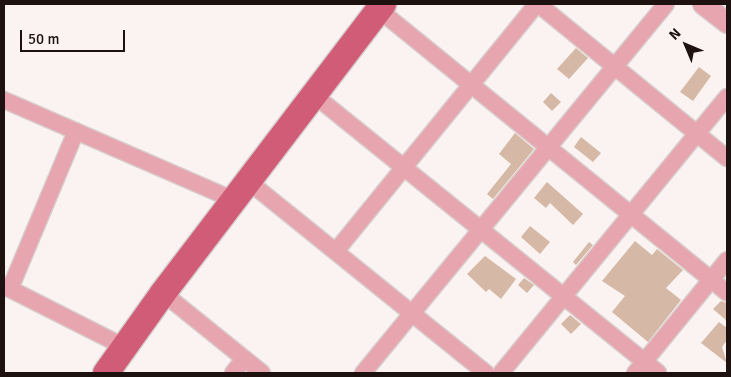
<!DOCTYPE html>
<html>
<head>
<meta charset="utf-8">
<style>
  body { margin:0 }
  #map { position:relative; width:731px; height:377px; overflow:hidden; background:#faf3f1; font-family:Signika,sans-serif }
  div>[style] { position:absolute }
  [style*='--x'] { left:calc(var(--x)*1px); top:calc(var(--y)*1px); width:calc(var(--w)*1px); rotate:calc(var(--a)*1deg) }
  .building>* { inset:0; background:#d5b9a6 }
  .roads { filter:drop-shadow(1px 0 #d7cfcd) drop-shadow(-1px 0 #d7cfcd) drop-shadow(0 1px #d7cfcd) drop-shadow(0 -1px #d7cfcd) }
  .minor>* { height:16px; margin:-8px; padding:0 8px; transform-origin:8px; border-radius:8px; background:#e7a5b0 }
  .tertiary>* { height:20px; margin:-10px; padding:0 10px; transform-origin:10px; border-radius:10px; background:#e7a5b0 }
  .primary>* { height:26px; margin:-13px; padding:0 13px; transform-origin:13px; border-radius:13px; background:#d15c77 }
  span { translate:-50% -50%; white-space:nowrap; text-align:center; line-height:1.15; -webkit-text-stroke:4px #faf3f1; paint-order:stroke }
  .frame { position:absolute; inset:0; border:5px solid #1e1210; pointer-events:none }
  .north { position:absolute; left:661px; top:20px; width:50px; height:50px; -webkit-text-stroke:4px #faf3f1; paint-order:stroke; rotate:315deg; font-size:14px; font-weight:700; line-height:20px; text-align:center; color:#1e1210 }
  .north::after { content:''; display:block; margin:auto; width:18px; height:22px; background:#1e1210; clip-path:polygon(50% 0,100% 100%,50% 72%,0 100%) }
  .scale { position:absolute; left:20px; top:30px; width:105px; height:22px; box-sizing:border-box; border:2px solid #1e1210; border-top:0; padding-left:6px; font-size:15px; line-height:18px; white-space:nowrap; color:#1e1210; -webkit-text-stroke:4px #faf3f1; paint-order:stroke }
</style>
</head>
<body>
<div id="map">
  <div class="building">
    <i style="clip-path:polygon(576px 48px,588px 58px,569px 79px,557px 69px)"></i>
    <i style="clip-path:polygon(699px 67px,711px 76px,693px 101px,680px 92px)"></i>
    <i style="clip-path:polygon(551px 93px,561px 102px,552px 111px,543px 102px)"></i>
    <i style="clip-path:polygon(515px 133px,534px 149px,493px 199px,487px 194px,511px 164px,499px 154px)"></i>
    <i style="clip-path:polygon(581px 137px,601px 153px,593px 162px,574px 147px)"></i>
    <i style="clip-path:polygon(547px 182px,583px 214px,573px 225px,550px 203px,546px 208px,534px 198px)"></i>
    <i style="clip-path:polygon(530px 226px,550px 242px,540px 254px,521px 237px)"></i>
    <i style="clip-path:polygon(635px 241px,652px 255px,657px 249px,683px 270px,666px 288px,681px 300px,648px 342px,612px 312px,625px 296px,602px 281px)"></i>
    <i style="clip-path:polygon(589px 242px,593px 245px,576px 265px,573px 262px)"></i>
    <i style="clip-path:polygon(485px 256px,516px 279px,501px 299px,489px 289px,486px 292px,467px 274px)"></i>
    <i style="clip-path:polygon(524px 278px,534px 285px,527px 293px,518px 285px)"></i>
    <i style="clip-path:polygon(721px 301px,727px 303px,727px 321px,713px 309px)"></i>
    <i style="clip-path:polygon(570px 315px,581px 324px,571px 334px,561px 324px)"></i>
    <i style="clip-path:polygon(719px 322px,727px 328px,727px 340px,722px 347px,727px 363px,701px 343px)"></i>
  </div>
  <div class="roads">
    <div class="minor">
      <i style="--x:538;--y:4;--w:244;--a:39.2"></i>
      <i style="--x:378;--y:9;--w:450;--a:39.1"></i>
      <i style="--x:314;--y:95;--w:442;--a:38.9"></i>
      <i style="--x:4;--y:100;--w:251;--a:23.5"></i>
      <i style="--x:248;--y:181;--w:306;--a:38.9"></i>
      <i style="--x:336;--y:251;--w:318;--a:-50.9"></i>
      <i style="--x:4;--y:286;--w:136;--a:26.8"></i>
      <i style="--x:10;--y:289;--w:171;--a:-67.3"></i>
      <i style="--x:163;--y:293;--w:127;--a:38.9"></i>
      <i style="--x:233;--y:373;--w:18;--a:-52"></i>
      <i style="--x:363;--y:373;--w:477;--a:-50.6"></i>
      <i style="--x:501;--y:373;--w:357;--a:-50.7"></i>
      <i style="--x:635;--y:373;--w:146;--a:-50.8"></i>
    </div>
    <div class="tertiary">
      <i style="--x:703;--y:4;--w:31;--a:38"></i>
    </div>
    <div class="primary">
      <i style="--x:106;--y:373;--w:98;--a:-54.5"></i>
      <i style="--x:163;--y:293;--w:363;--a:-52.7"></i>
    </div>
  </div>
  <div class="frame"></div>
  <div class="north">N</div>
  <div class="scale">50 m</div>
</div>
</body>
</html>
